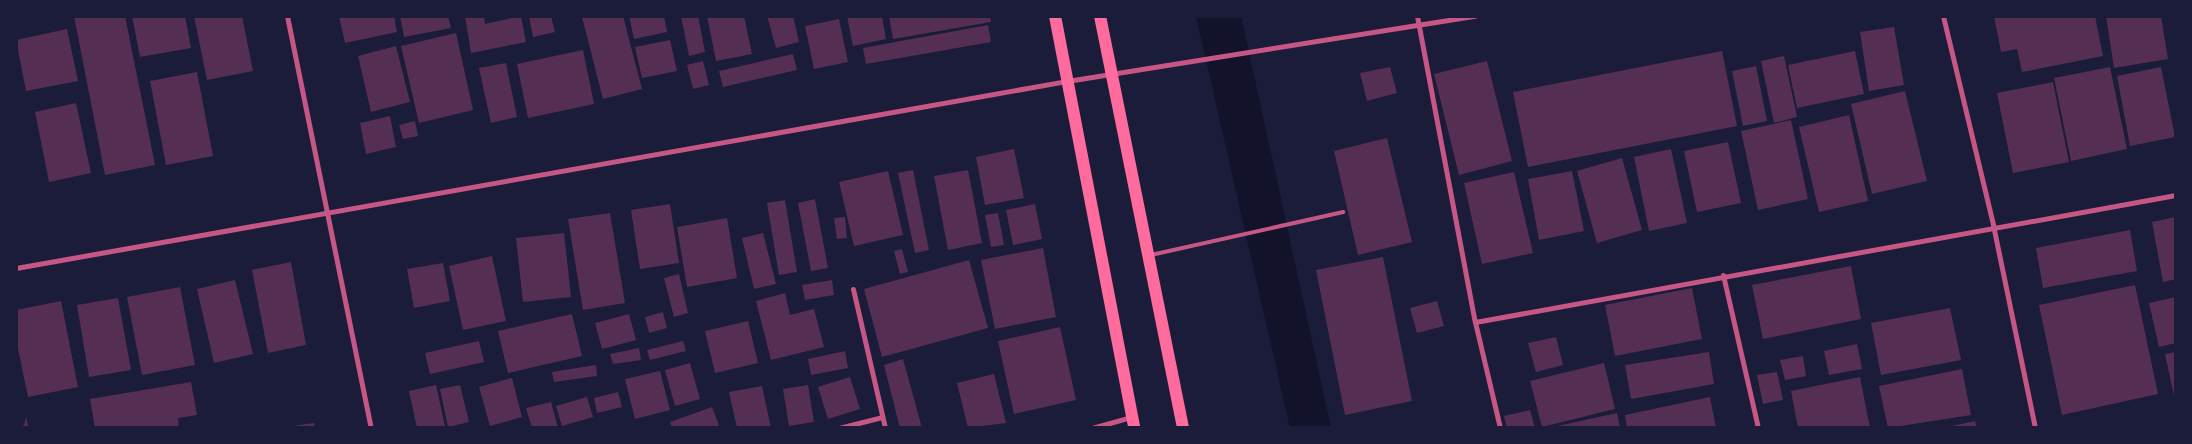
<!DOCTYPE html>
<html>
<head>
<meta charset="utf-8">
<style>
  body { margin:0 }
  #map { position:relative; width:2192px; height:444px; overflow:hidden; background:#1b1b3a; font-family:"Open Sans",sans-serif }
  div>[style] { position:absolute }
  [style*='--x'] { left:calc(var(--x)*1px); top:calc(var(--y)*1px); width:calc(var(--w)*1px); rotate:calc(var(--a)*1deg) }
  .water>* { inset:0; background:#12122b }
  .building>* { inset:0; background:#542f53 }
  .service>* { height:4px; margin:-2px; padding:0 2px; transform-origin:2px; border-radius:2px; background:#c65784 }
  .minor>* { height:5px; margin:-2.5px; padding:0 2.5px; transform-origin:2.5px; border-radius:2.5px; background:#c65784 }
  .primary>* { height:12px; margin:-6px; padding:0 6px; transform-origin:6px; border-radius:6px; background:#ff6b9d }
  span { translate:-50% -50%; white-space:nowrap; text-align:center; line-height:1.15; -webkit-text-stroke:5px #1b1b3a; paint-order:stroke }
  .frame { position:absolute; inset:0; border:18px solid #1b1b3a; pointer-events:none }
</style>
</head>
<body>
<div id="map">
  <div class="water">
    <i style="clip-path:polygon(1196px 16px,1241px 16px,1331px 428px,1290px 428px)"></i>
  </div>
  <div class="building">
    <i style="clip-path:polygon(74px 16px,125px 16px,155px 165px,105px 175px)"></i>
    <i style="clip-path:polygon(132px 16px,185px 16px,191px 48px,140px 57px)"></i>
    <i style="clip-path:polygon(194px 16px,242px 16px,253px 71px,207px 80px)"></i>
    <i style="clip-path:polygon(339px 16px,394px 16px,397px 32px,345px 43px)"></i>
    <i style="clip-path:polygon(400px 16px,448px 16px,451px 28px,404px 37px)"></i>
    <i style="clip-path:polygon(465px 16px,484px 16px,485px 24px,521px 16px,526px 42px,471px 53px)"></i>
    <i style="clip-path:polygon(529px 16px,551px 16px,555px 32px,533px 37px)"></i>
    <i style="clip-path:polygon(623px 16px,642px 89px,603px 99px,582px 17px)"></i>
    <i style="clip-path:polygon(629px 16px,664px 16px,667px 32px,634px 39px)"></i>
    <i style="clip-path:polygon(681px 16px,698px 16px,705px 52px,689px 56px)"></i>
    <i style="clip-path:polygon(707px 16px,744px 16px,752px 54px,716px 61px)"></i>
    <i style="clip-path:polygon(767px 16px,793px 16px,799px 42px,776px 48px)"></i>
    <i style="clip-path:polygon(847px 16px,882px 16px,886px 39px,853px 46px)"></i>
    <i style="clip-path:polygon(889px 16px,990px 16px,991px 22px,893px 39px)"></i>
    <i style="clip-path:polygon(1994px 16px,2095px 16px,2103px 56px,2022px 72px,2017px 49px,2001px 52px)"></i>
    <i style="clip-path:polygon(2106px 16px,2161px 16px,2168px 59px,2114px 68px)"></i>
    <i style="clip-path:polygon(839px 19px,848px 62px,814px 69px,805px 26px)"></i>
    <i style="clip-path:polygon(988px 25px,991px 42px,866px 64px,863px 48px)"></i>
    <i style="clip-path:polygon(1894px 27px,1904px 85px,1869px 91px,1860px 32px)"></i>
    <i style="clip-path:polygon(67px 29px,78px 81px,26px 91px,16px 40px)"></i>
    <i style="clip-path:polygon(456px 33px,473px 110px,419px 123px,401px 46px)"></i>
    <i style="clip-path:polygon(670px 40px,677px 71px,642px 78px,635px 47px)"></i>
    <i style="clip-path:polygon(396px 46px,410px 102px,371px 112px,358px 56px)"></i>
    <i style="clip-path:polygon(583px 50px,594px 104px,528px 118px,517px 64px)"></i>
    <i style="clip-path:polygon(1722px 51px,1737px 126px,1528px 167px,1513px 92px)"></i>
    <i style="clip-path:polygon(1855px 51px,1864px 94px,1797px 108px,1788px 65px)"></i>
    <i style="clip-path:polygon(793px 54px,797px 70px,723px 87px,719px 71px)"></i>
    <i style="clip-path:polygon(1784px 56px,1797px 117px,1774px 123px,1761px 61px)"></i>
    <i style="clip-path:polygon(703px 61px,709px 85px,693px 89px,687px 65px)"></i>
    <i style="clip-path:polygon(1487px 61px,1512px 161px,1459px 175px,1434px 74px)"></i>
    <i style="clip-path:polygon(506px 63px,517px 117px,491px 123px,479px 68px)"></i>
    <i style="clip-path:polygon(1756px 66px,1767px 121px,1743px 126px,1732px 71px)"></i>
    <i style="clip-path:polygon(1390px 67px,1397px 93px,1367px 101px,1360px 73px)"></i>
    <i style="clip-path:polygon(2110px 67px,2127px 149px,2071px 161px,2054px 78px)"></i>
    <i style="clip-path:polygon(2161px 67px,2175px 137px,2130px 146px,2117px 76px)"></i>
    <i style="clip-path:polygon(197px 72px,213px 156px,166px 165px,150px 81px)"></i>
    <i style="clip-path:polygon(2053px 82px,2069px 162px,2013px 173px,1997px 93px)"></i>
    <i style="clip-path:polygon(1905px 91px,1927px 181px,1872px 194px,1851px 104px)"></i>
    <i style="clip-path:polygon(76px 103px,91px 173px,49px 182px,35px 112px)"></i>
    <i style="clip-path:polygon(1849px 115px,1868px 201px,1819px 212px,1799px 127px)"></i>
    <i style="clip-path:polygon(390px 116px,396px 147px,366px 154px,360px 123px)"></i>
    <i style="clip-path:polygon(1791px 120px,1808px 199px,1758px 210px,1741px 131px)"></i>
    <i style="clip-path:polygon(415px 121px,418px 136px,403px 139px,399px 125px)"></i>
    <i style="clip-path:polygon(1387px 138px,1412px 242px,1358px 255px,1334px 151px)"></i>
    <i style="clip-path:polygon(1728px 142px,1741px 203px,1697px 212px,1684px 151px)"></i>
    <i style="clip-path:polygon(1014px 149px,1024px 198px,985px 205px,976px 157px)"></i>
    <i style="clip-path:polygon(1671px 149px,1687px 223px,1649px 231px,1634px 157px)"></i>
    <i style="clip-path:polygon(1622px 158px,1642px 230px,1597px 243px,1577px 171px)"></i>
    <i style="clip-path:polygon(913px 170px,929px 250px,915px 253px,898px 173px)"></i>
    <i style="clip-path:polygon(968px 170px,982px 243px,948px 250px,934px 176px)"></i>
    <i style="clip-path:polygon(888px 171px,903px 235px,854px 246px,839px 182px)"></i>
    <i style="clip-path:polygon(1572px 171px,1584px 231px,1539px 240px,1528px 179px)"></i>
    <i style="clip-path:polygon(1514px 172px,1533px 253px,1482px 264px,1464px 183px)"></i>
    <i style="clip-path:polygon(815px 199px,828px 268px,811px 271px,798px 203px)"></i>
    <i style="clip-path:polygon(785px 200px,797px 272px,779px 275px,767px 203px)"></i>
    <i style="clip-path:polygon(670px 204px,679px 263px,640px 269px,631px 210px)"></i>
    <i style="clip-path:polygon(1035px 204px,1042px 239px,1013px 245px,1006px 210px)"></i>
    <i style="clip-path:polygon(610px 213px,625px 303px,583px 310px,568px 219px)"></i>
    <i style="clip-path:polygon(998px 213px,1004px 245px,991px 247px,985px 215px)"></i>
    <i style="clip-path:polygon(845px 217px,847px 238px,837px 239px,834px 218px)"></i>
    <i style="clip-path:polygon(2176px 217px,2176px 279px,2163px 282px,2152px 222px)"></i>
    <i style="clip-path:polygon(727px 218px,737px 278px,687px 287px,677px 227px)"></i>
    <i style="clip-path:polygon(2130px 230px,2137px 271px,2043px 288px,2036px 248px)"></i>
    <i style="clip-path:polygon(564px 233px,571px 297px,523px 302px,516px 238px)"></i>
    <i style="clip-path:polygon(763px 233px,776px 284px,754px 289px,742px 238px)"></i>
    <i style="clip-path:polygon(1043px 248px,1056px 317px,995px 329px,981px 260px)"></i>
    <i style="clip-path:polygon(902px 249px,908px 272px,900px 274px,894px 251px)"></i>
    <i style="clip-path:polygon(492px 256px,506px 321px,463px 330px,449px 266px)"></i>
    <i style="clip-path:polygon(1383px 257px,1412px 401px,1345px 415px,1316px 270px)"></i>
    <i style="clip-path:polygon(969px 260px,988px 328px,882px 357px,864px 289px)"></i>
    <i style="clip-path:polygon(291px 262px,306px 345px,268px 353px,252px 270px)"></i>
    <i style="clip-path:polygon(443px 263px,450px 301px,414px 308px,407px 269px)"></i>
    <i style="clip-path:polygon(1851px 266px,1861px 319px,1763px 339px,1752px 285px)"></i>
    <i style="clip-path:polygon(679px 274px,688px 313px,674px 317px,664px 278px)"></i>
    <i style="clip-path:polygon(235px 280px,253px 354px,214px 363px,197px 289px)"></i>
    <i style="clip-path:polygon(832px 280px,834px 295px,805px 300px,802px 285px)"></i>
    <i style="clip-path:polygon(2135px 285px,2158px 394px,2062px 415px,2039px 305px)"></i>
    <i style="clip-path:polygon(180px 287px,195px 365px,142px 375px,127px 297px)"></i>
    <i style="clip-path:polygon(1692px 288px,1702px 339px,1615px 356px,1605px 305px)"></i>
    <i style="clip-path:polygon(785px 293px,790px 315px,814px 309px,824px 347px,771px 360px,756px 301px)"></i>
    <i style="clip-path:polygon(2176px 297px,2176px 343px,2159px 347px,2149px 303px)"></i>
    <i style="clip-path:polygon(118px 298px,131px 370px,89px 377px,77px 305px)"></i>
    <i style="clip-path:polygon(61px 301px,78px 387px,28px 397px,16px 339px,16px 310px)"></i>
    <i style="clip-path:polygon(1437px 301px,1444px 326px,1417px 333px,1410px 308px)"></i>
    <i style="clip-path:polygon(1950px 308px,1961px 360px,1881px 375px,1871px 323px)"></i>
    <i style="clip-path:polygon(663px 312px,667px 328px,649px 333px,645px 317px)"></i>
    <i style="clip-path:polygon(572px 314px,582px 356px,508px 373px,498px 331px)"></i>
    <i style="clip-path:polygon(629px 314px,636px 340px,602px 349px,595px 323px)"></i>
    <i style="clip-path:polygon(748px 321px,758px 363px,715px 373px,705px 331px)"></i>
    <i style="clip-path:polygon(1060px 327px,1076px 400px,1014px 414px,998px 341px)"></i>
    <i style="clip-path:polygon(1556px 337px,1563px 365px,1536px 372px,1528px 343px)"></i>
    <i style="clip-path:polygon(479px 341px,484px 362px,430px 374px,425px 353px)"></i>
    <i style="clip-path:polygon(683px 341px,686px 351px,650px 360px,647px 350px)"></i>
    <i style="clip-path:polygon(1857px 344px,1862px 369px,1829px 375px,1824px 351px)"></i>
    <i style="clip-path:polygon(639px 348px,641px 360px,613px 364px,610px 354px)"></i>
    <i style="clip-path:polygon(845px 351px,848px 368px,811px 375px,808px 359px)"></i>
    <i style="clip-path:polygon(1709px 352px,1714px 384px,1631px 399px,1625px 365px)"></i>
    <i style="clip-path:polygon(2176px 352px,2176px 396px,2174px 396px,2165px 354px)"></i>
    <i style="clip-path:polygon(1803px 356px,1806px 376px,1785px 380px,1780px 360px)"></i>
    <i style="clip-path:polygon(903px 359px,922px 428px,900px 428px,884px 365px)"></i>
    <i style="clip-path:polygon(690px 363px,700px 399px,675px 406px,665px 370px)"></i>
    <i style="clip-path:polygon(1604px 363px,1615px 409px,1542px 427px,1530px 381px)"></i>
    <i style="clip-path:polygon(596px 365px,597px 376px,554px 382px,552px 372px)"></i>
    <i style="clip-path:polygon(1962px 369px,1971px 415px,1888px 428px,1879px 386px)"></i>
    <i style="clip-path:polygon(660px 371px,670px 410px,635px 419px,625px 379px)"></i>
    <i style="clip-path:polygon(1777px 372px,1783px 400px,1763px 404px,1757px 375px)"></i>
    <i style="clip-path:polygon(994px 374px,1006px 423px,968px 428px,957px 383px)"></i>
    <i style="clip-path:polygon(850px 377px,860px 409px,828px 419px,818px 387px)"></i>
    <i style="clip-path:polygon(1860px 377px,1870px 428px,1798px 428px,1791px 391px)"></i>
    <i style="clip-path:polygon(512px 378px,522px 417px,490px 426px,479px 387px)"></i>
    <i style="clip-path:polygon(191px 382px,197px 415px,178px 418px,179px 428px,95px 428px,90px 399px)"></i>
    <i style="clip-path:polygon(436px 385px,445px 426px,417px 428px,409px 391px)"></i>
    <i style="clip-path:polygon(460px 385px,469px 422px,448px 427px,440px 389px)"></i>
    <i style="clip-path:polygon(808px 385px,814px 422px,789px 426px,783px 389px)"></i>
    <i style="clip-path:polygon(762px 386px,771px 428px,737px 428px,729px 392px)"></i>
    <i style="clip-path:polygon(618px 392px,622px 407px,597px 413px,594px 398px)"></i>
    <i style="clip-path:polygon(587px 397px,593px 417px,562px 426px,556px 406px)"></i>
    <i style="clip-path:polygon(1710px 397px,1716px 428px,1627px 428px,1625px 415px)"></i>
    <i style="clip-path:polygon(551px 402px,558px 428px,532px 428px,526px 408px)"></i>
    <i style="clip-path:polygon(712px 407px,720px 428px,672px 428px,670px 422px)"></i>
    <i style="clip-path:polygon(1530px 410px,1535px 428px,1507px 428px,1504px 416px)"></i>
    <i style="clip-path:polygon(1617px 413px,1620px 428px,1553px 428px,1553px 427px)"></i>
    <i style="clip-path:polygon(26px 417px,29px 428px,16px 428px,24px 425px)"></i>
    <i style="clip-path:polygon(1975px 421px,1977px 428px,1948px 428px,1948px 427px)"></i>
    <i style="clip-path:polygon(314px 423px,315px 428px,286px 428px,286px 427px)"></i>
  </div>
  <div class="service">
    <i style="--x:1151;--y:255;--w:197;--a:-12.6"></i>
  </div>
  <div class="minor">
    <i style="--x:287;--y:16;--w:420;--a:78.5"></i>
    <i style="--x:1417;--y:16;--w:311;--a:79.3"></i>
    <i style="--x:1475;--y:322;--w:109;--a:76.7"></i>
    <i style="--x:1943;--y:16;--w:215;--a:76.5"></i>
    <i style="--x:1993;--y:225;--w:207;--a:78.3"></i>
    <i style="--x:16;--y:268;--w:1068;--a:-10.09"></i>
    <i style="--x:1067;--y:81;--w:413;--a:-9.1"></i>
    <i style="--x:1723;--y:275;--w:157;--a:77.1"></i>
    <i style="--x:853;--y:289;--w:143;--a:77"></i>
    <i style="--x:1475;--y:322;--w:712;--a:-10.27"></i>
    <i style="--x:839;--y:428;--w:44;--a:-14.3"></i>
    <i style="--x:1092;--y:428;--w:41;--a:-15.8"></i>
  </div>
  <div class="primary">
    <i style="--x:1055;--y:16;--w:420;--a:79.1"></i>
    <i style="--x:1100;--y:16;--w:420;--a:78.6"></i>
  </div>
  <div class="frame"></div>
</div>
</body>
</html>
